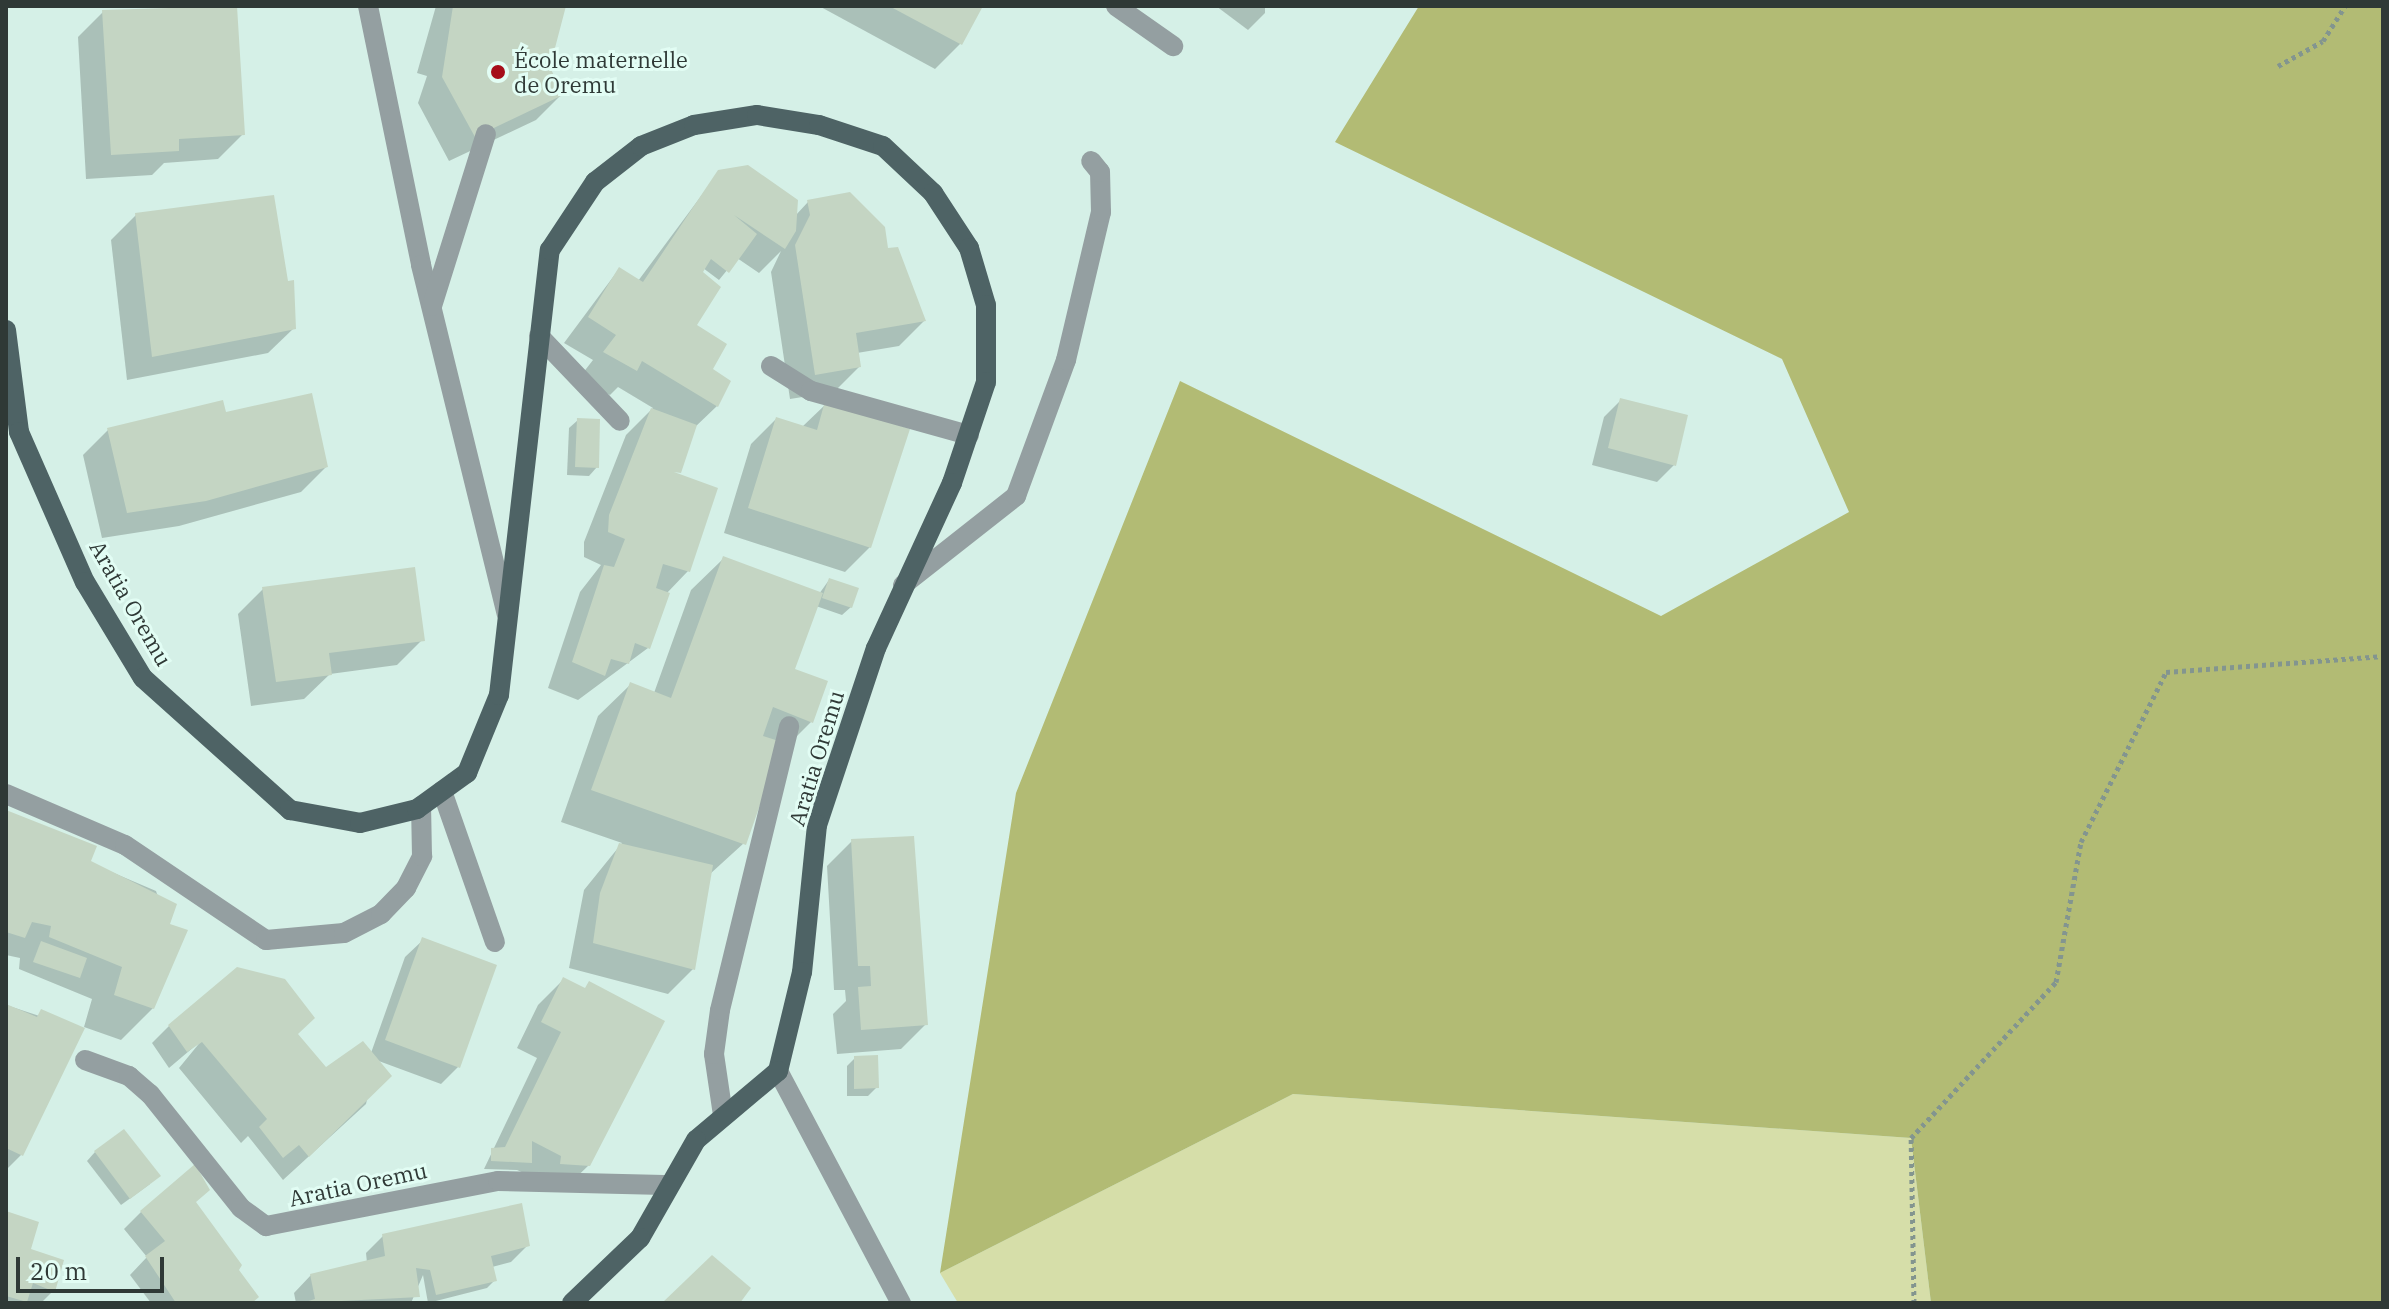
<!DOCTYPE html>
<html>
<head>
<meta charset="utf-8">
<style>
  body { margin:0 }
  #map { position:relative; width:2389px; height:1309px; overflow:hidden; background:#d5f0e7; font-family:"IBM Plex Serif",serif }
  div>[style] { position:absolute }
  [style*='--x'] { left:calc(var(--x)*1px); top:calc(var(--y)*1px); width:calc(var(--w)*1px); rotate:calc(var(--a)*1deg) }
  .green>* { inset:0; background:#d6dea9 }
  .forest>* { inset:0; background:#b2bb74 }
  .shadow>* { inset:0; background:#0003 }
  .building>* { inset:0; background:#c4d5c3 }
  .path>* { height:5px; margin-top:-2.5px; transform-origin:0; background:repeating-linear-gradient(90deg,#83958f 0 4px,transparent 0 8px) }
  .minor>* { height:20px; margin:-10px; padding:0 10px; transform-origin:10px; border-radius:10px; background:#949fa1 }
  .major>* { height:20px; margin:-10px; padding:0 10px; transform-origin:10px; border-radius:10px; background:#4e6365 }
  .dots>* { width:22px; height:22px; translate:-50% -50%; box-sizing:border-box; border:4px solid #e2fdf4; border-radius:50% }
  span { translate:-50% -50%; white-space:nowrap; text-align:center; line-height:1.15; -webkit-text-stroke:6px #e2fdf4; paint-order:stroke }
  .poi-label { font-size:22px; color:#2f3936 }
  .left { translate:0 -50%; text-align:left }
  .street-label { font-size:22px; color:#2f3936 }
  .frame { position:absolute; inset:0; border:8px solid #2f3936; pointer-events:none }
  .scale { position:absolute; left:16px; top:1257px; width:148px; height:36px; box-sizing:border-box; border:4px solid #2f3936; border-top:0; padding-left:10px; font-size:24px; line-height:28px; white-space:nowrap; color:#2f3936; -webkit-text-stroke:6px #e2fdf4; paint-order:stroke }
</style>
</head>
<body>
<div id="map">
  <div class="green">
    <i style="clip-path:polygon(1293px 1094px,1911px 1138px,1931px 1303px,958px 1303px,940px 1273px)"></i>
  </div>
  <div class="forest">
    <i style="clip-path:polygon(1419px 6px,2383px 6px,2383px 1303px,1931px 1303px,1911px 1138px,1293px 1094px,940px 1273px,1016px 793px,1180px 381px,1661px 616px,1849px 512px,1782px 359px,1335px 142px)"></i>
  </div>
  <div class="shadow">
    <i style="clip-path:polygon(235px 6px,243px 134px,218px 159px,164px 163px,152px 175px,86px 179px,78px 37px,103px 12px)"></i>
    <i style="clip-path:polygon(436px 6px,564px 6px,548px 68px,561px 95px,536px 120px,449px 161px,418px 103px,427px 76px,417px 73px)"></i>
    <i style="clip-path:polygon(819px 6px,981px 6px,960px 44px,935px 69px)"></i>
    <i style="clip-path:polygon(1216px 6px,1265px 6px,1265px 13px,1248px 30px)"></i>
    <i style="clip-path:polygon(719px 172px,795px 216px,808px 202px,886px 250px,924px 321px,899px 346px,857px 353px,859px 367px,834px 392px,790px 399px,771px 272px,781px 251px,759px 273px,737px 258px,719px 280px,703px 268px,694px 325px,717px 406px,693px 429px,673px 474px,688px 571px,666px 594px,648px 648px,578px 700px,548px 688px,580px 592px,601px 565px,584px 557px,584px 542px,626px 435px,653px 408px,618px 387px,610px 395px,579px 378px,593px 360px,564px 343px,619px 269px,638px 281px)"></i>
    <i style="clip-path:polygon(136px 215px,294px 328px,268px 353px,127px 380px,111px 240px)"></i>
    <i style="clip-path:polygon(1621px 400px,1674px 465px,1657px 482px,1592px 465px,1604px 417px)"></i>
    <i style="clip-path:polygon(826px 404px,870px 547px,845px 572px,724px 533px,751px 444px,776px 419px,802px 427px)"></i>
    <i style="clip-path:polygon(224px 414px,326px 467px,301px 492px,179px 526px,102px 538px,83px 455px,108px 430px)"></i>
    <i style="clip-path:polygon(578px 420px,597px 467px,589px 476px,567px 475px,569px 428px)"></i>
    <i style="clip-path:polygon(723px 559px,819px 594px,829px 580px,851px 607px,842px 615px,816px 606px,792px 670px,811px 722px,780px 753px,744px 843px,710px 874px,693px 969px,668px 994px,569px 968px,584px 890px,622px 843px,561px 822px,598px 716px,630px 685px,654px 693px,691px 590px)"></i>
    <i style="clip-path:polygon(263px 589px,422px 640px,397px 665px,330px 674px,304px 699px,251px 706px,238px 614px)"></i>
    <i style="clip-path:polygon(6px 813px,88px 862px,156px 891px,168px 926px,153px 1008px,121px 1040px,84px 1027px,92px 999px,19px 969px,20px 958px,6px 955px)"></i>
    <i style="clip-path:polygon(852px 841px,926px 1024px,901px 1049px,837px 1054px,833px 1014px,846px 1001px,845px 990px,834px 990px,827px 866px)"></i>
    <i style="clip-path:polygon(423px 940px,458px 1067px,441px 1084px,376px 1060px,366px 1104px,283px 1180px,248px 1136px,241px 1143px,179px 1068px,202px 1040px,169px 1068px,152px 1043px,169px 1026px,296px 1034px,325px 1070px,371px 1053px,405px 957px)"></i>
    <i style="clip-path:polygon(563px 980px,583px 990px,589px 1165px,563px 1190px,517px 1170px,484px 1169px,537px 1058px,517px 1048px,538px 1005px)"></i>
    <i style="clip-path:polygon(6px 1005px,82px 1030px,21px 1155px,6px 1170px)"></i>
    <i style="clip-path:polygon(855px 1058px,877px 1087px,868px 1096px,847px 1096px,847px 1066px)"></i>
    <i style="clip-path:polygon(95px 1152px,150px 1184px,121px 1205px,87px 1161px)"></i>
    <i style="clip-path:polygon(194px 1204px,250px 1303px,151px 1303px,130px 1275px,147px 1257px,124px 1229px,141px 1212px)"></i>
    <i style="clip-path:polygon(6px 1213px,53px 1291px,41px 1303px,6px 1303px)"></i>
    <i style="clip-path:polygon(383px 1236px,528px 1245px,511px 1262px,492px 1267px,495px 1280px,487px 1288px,428px 1303px,423px 1275px,411px 1303px,296px 1303px,294px 1293px,311px 1275px,367px 1263px,366px 1253px)"></i>
  </div>
  <div class="building">
    <i style="clip-path:polygon(237px 6px,245px 135px,179px 139px,179px 151px,111px 155px,102px 10px)"></i>
    <i style="clip-path:polygon(453px 6px,566px 6px,550px 67px,563px 95px,475px 137px,442px 77px)"></i>
    <i style="clip-path:polygon(889px 6px,983px 6px,962px 45px)"></i>
    <i style="clip-path:polygon(748px 165px,798px 200px,796px 231px,785px 249px,734px 215px,757px 234px,729px 273px,711px 259px,703px 272px,721px 287px,697px 325px,727px 344px,713px 369px,731px 381px,718px 407px,642px 361px,637px 371px,603px 352px,616px 335px,588px 317px,619px 267px,643px 282px,718px 170px)"></i>
    <i style="clip-path:polygon(850px 192px,885px 227px,888px 248px,898px 247px,926px 321px,856px 333px,861px 367px,815px 375px,795px 245px,810px 215px,807px 200px)"></i>
    <i style="clip-path:polygon(274px 195px,288px 281px,294px 280px,296px 329px,152px 357px,135px 213px)"></i>
    <i style="clip-path:polygon(312px 393px,328px 467px,206px 501px,127px 513px,107px 428px,223px 400px,226px 412px)"></i>
    <i style="clip-path:polygon(1620px 398px,1688px 415px,1676px 466px,1608px 448px)"></i>
    <i style="clip-path:polygon(825px 401px,910px 429px,871px 548px,748px 508px,776px 417px,817px 430px)"></i>
    <i style="clip-path:polygon(651px 408px,697px 425px,681px 473px,674px 472px,718px 488px,690px 572px,663px 564px,656px 588px,670px 593px,650px 649px,635px 643px,629px 664px,611px 659px,605px 676px,572px 662px,604px 565px,614px 567px,625px 539px,608px 532px,609px 515px)"></i>
    <i style="clip-path:polygon(577px 418px,600px 419px,599px 468px,575px 467px)"></i>
    <i style="clip-path:polygon(723px 556px,823px 593px,795px 669px,828px 681px,813px 723px,773px 707px,763px 736px,782px 742px,746px 845px,591px 790px,630px 682px,671px 698px)"></i>
    <i style="clip-path:polygon(415px 567px,425px 641px,329px 653px,332px 675px,276px 682px,262px 587px)"></i>
    <i style="clip-path:polygon(829px 578px,859px 588px,852px 608px,822px 598px)"></i>
    <i style="clip-path:polygon(6px 810px,97px 846px,91px 861px,177px 904px,170px 924px,188px 930px,154px 1009px,114px 995px,122px 967px,49px 937px,51px 926px,32px 922px,25px 938px,6px 932px)"></i>
    <i style="clip-path:polygon(914px 836px,928px 1025px,861px 1030px,858px 987px,871px 986px,870px 966px,858px 966px,851px 839px)"></i>
    <i style="clip-path:polygon(619px 843px,713px 865px,695px 970px,593px 943px,600px 893px)"></i>
    <i style="clip-path:polygon(422px 937px,497px 965px,460px 1068px,385px 1040px)"></i>
    <i style="clip-path:polygon(41px 941px,87px 958px,80px 978px,33px 962px)"></i>
    <i style="clip-path:polygon(237px 967px,285px 979px,315px 1018px,298px 1034px,326px 1067px,363px 1041px,392px 1076px,309px 1157px,299px 1145px,283px 1158px,259px 1127px,267px 1119px,202px 1042px,187px 1052px,168px 1025px)"></i>
    <i style="clip-path:polygon(563px 977px,585px 988px,589px 981px,665px 1021px,590px 1166px,560px 1164px,561px 1156px,532px 1141px,532px 1163px,491px 1161px,491px 1148px,505px 1147px,561px 1032px,541px 1022px)"></i>
    <i style="clip-path:polygon(6px 1004px,37px 1017px,41px 1009px,85px 1028px,23px 1156px,6px 1148px)"></i>
    <i style="clip-path:polygon(878px 1055px,879px 1088px,854px 1089px,854px 1056px)"></i>
    <i style="clip-path:polygon(124px 1129px,161px 1176px,130px 1199px,94px 1151px)"></i>
    <i style="clip-path:polygon(195px 1164px,210px 1190px,196px 1202px,242px 1265px,239px 1270px,259px 1297px,252px 1303px,176px 1303px,145px 1256px,165px 1241px,140px 1211px)"></i>
    <i style="clip-path:polygon(522px 1203px,530px 1246px,491px 1256px,497px 1281px,436px 1295px,430px 1270px,416px 1268px,420px 1297px,302px 1303px,315px 1299px,310px 1274px,385px 1256px,382px 1234px)"></i>
    <i style="clip-path:polygon(6px 1211px,39px 1222px,31px 1249px,64px 1260px,55px 1292px,33px 1283px,27px 1302px,6px 1296px)"></i>
    <i style="clip-path:polygon(712px 1255px,751px 1288px,740px 1303px,662px 1303px)"></i>
  </div>
  <div class="path">
    <i style="--x:2278;--y:66;--w:51;--a:-29.1"></i>
    <i style="--x:2323;--y:41;--w:41;--a:-57.8"></i>
    <i style="--x:1914;--y:1303;--w:165;--a:-91"></i>
    <i style="--x:1911;--y:1138;--w:213;--a:-47.1"></i>
    <i style="--x:2056;--y:982;--w:142;--a:-79.9"></i>
    <i style="--x:2081;--y:842;--w:190;--a:-63.4"></i>
    <i style="--x:2166;--y:672;--w:218;--a:-4.2"></i>
  </div>
  <div class="minor">
    <i style="--x:368;--y:6;--w:264;--a:78.4"></i>
    <i style="--x:421;--y:265;--w:359;--a:76.2"></i>
    <i style="--x:1116;--y:6;--w:70;--a:35.1"></i>
    <i style="--x:432;--y:306;--w:180;--a:-72.6"></i>
    <i style="--x:539;--y:336;--w:117;--a:46.4"></i>
    <i style="--x:771;--y:366;--w:47;--a:32"></i>
    <i style="--x:811;--y:391;--w:164;--a:15.6"></i>
    <i style="--x:903;--y:585;--w:144;--a:-38.2"></i>
    <i style="--x:1016;--y:496;--w:145;--a:-69.8"></i>
    <i style="--x:1066;--y:360;--w:152;--a:-76.7"></i>
    <i style="--x:1101;--y:212;--w:40;--a:-91.4"></i>
    <i style="--x:1100;--y:172;--w:14;--a:-129"></i>
    <i style="--x:442;--y:791;--w:160;--a:70.7"></i>
    <i style="--x:6;--y:794;--w:129;--a:23.2"></i>
    <i style="--x:125;--y:845;--w:170;--a:34"></i>
    <i style="--x:266;--y:940;--w:78;--a:-5.1"></i>
    <i style="--x:344;--y:933;--w:42;--a:-27.2"></i>
    <i style="--x:381;--y:914;--w:36;--a:-46"></i>
    <i style="--x:406;--y:888;--w:36;--a:-63"></i>
    <i style="--x:422;--y:856;--w:50;--a:-91.1"></i>
    <i style="--x:85;--y:1060;--w:47;--a:20"></i>
    <i style="--x:129;--y:1076;--w:28;--a:41"></i>
    <i style="--x:150;--y:1094;--w:146;--a:51.4"></i>
    <i style="--x:241;--y:1208;--w:31;--a:36"></i>
    <i style="--x:266;--y:1226;--w:236;--a:-11"></i>
    <i style="--x:498;--y:1181;--w:166;--a:1.4"></i>
    <i style="--x:778;--y:1071;--w:263;--a:62.1"></i>
    <i style="--x:723;--y:1115;--w:62;--a:-98.4"></i>
    <i style="--x:714;--y:1054;--w:44;--a:-82.2"></i>
    <i style="--x:720;--y:1010;--w:292;--a:-76.3"></i>
  </div>
  <div class="major">
    <i style="--x:6;--y:330;--w:103;--a:82.7"></i>
    <i style="--x:19;--y:432;--w:164;--a:66.3"></i>
    <i style="--x:85;--y:582;--w:112;--a:58.9"></i>
    <i style="--x:143;--y:678;--w:198;--a:41.9"></i>
    <i style="--x:290;--y:810;--w:71;--a:10.5"></i>
    <i style="--x:360;--y:823;--w:59;--a:-13.8"></i>
    <i style="--x:417;--y:809;--w:62;--a:-35.8"></i>
    <i style="--x:467;--y:773;--w:84;--a:-67.7"></i>
    <i style="--x:499;--y:695;--w:448;--a:-83.5"></i>
    <i style="--x:550;--y:250;--w:82;--a:-56.5"></i>
    <i style="--x:595;--y:182;--w:58;--a:-38"></i>
    <i style="--x:641;--y:146;--w:57;--a:-21.6"></i>
    <i style="--x:694;--y:125;--w:64;--a:-9"></i>
    <i style="--x:757;--y:115;--w:63;--a:9.2"></i>
    <i style="--x:819;--y:125;--w:67;--a:18.2"></i>
    <i style="--x:883;--y:146;--w:69;--a:43.2"></i>
    <i style="--x:933;--y:193;--w:66;--a:56.8"></i>
    <i style="--x:969;--y:248;--w:59;--a:73.4"></i>
    <i style="--x:986;--y:305;--w:77;--a:90"></i>
    <i style="--x:986;--y:382;--w:107;--a:108.6"></i>
    <i style="--x:952;--y:483;--w:182;--a:114.7"></i>
    <i style="--x:876;--y:648;--w:187;--a:108.4"></i>
    <i style="--x:817;--y:825;--w:148;--a:95.8"></i>
    <i style="--x:802;--y:972;--w:102;--a:103.6"></i>
    <i style="--x:778;--y:1071;--w:107;--a:139.9"></i>
    <i style="--x:696;--y:1140;--w:113;--a:119.7"></i>
    <i style="--x:640;--y:1238;--w:94;--a:136.3"></i>
  </div>
  <div class="dots">
    <i style="left:498px;top:72px;background:#a60e1a"></i>
  </div>
  <div class="poi-label">
    <span class="left" style="left:514px;top:72px">École maternelle<br>de Oremu</span>
  </div>
  <div class="street-label">
    <span style="left:131px;top:603px;rotate:60deg">Aratia Oremu</span>
    <span style="left:816px;top:758px;rotate:-73deg">Aratia Oremu</span>
    <span style="left:358px;top:1184px;rotate:-12deg">Aratia Oremu</span>
  </div>
  <div class="frame"></div>
  <div class="scale">20 m</div>
</div>
</body>
</html>
